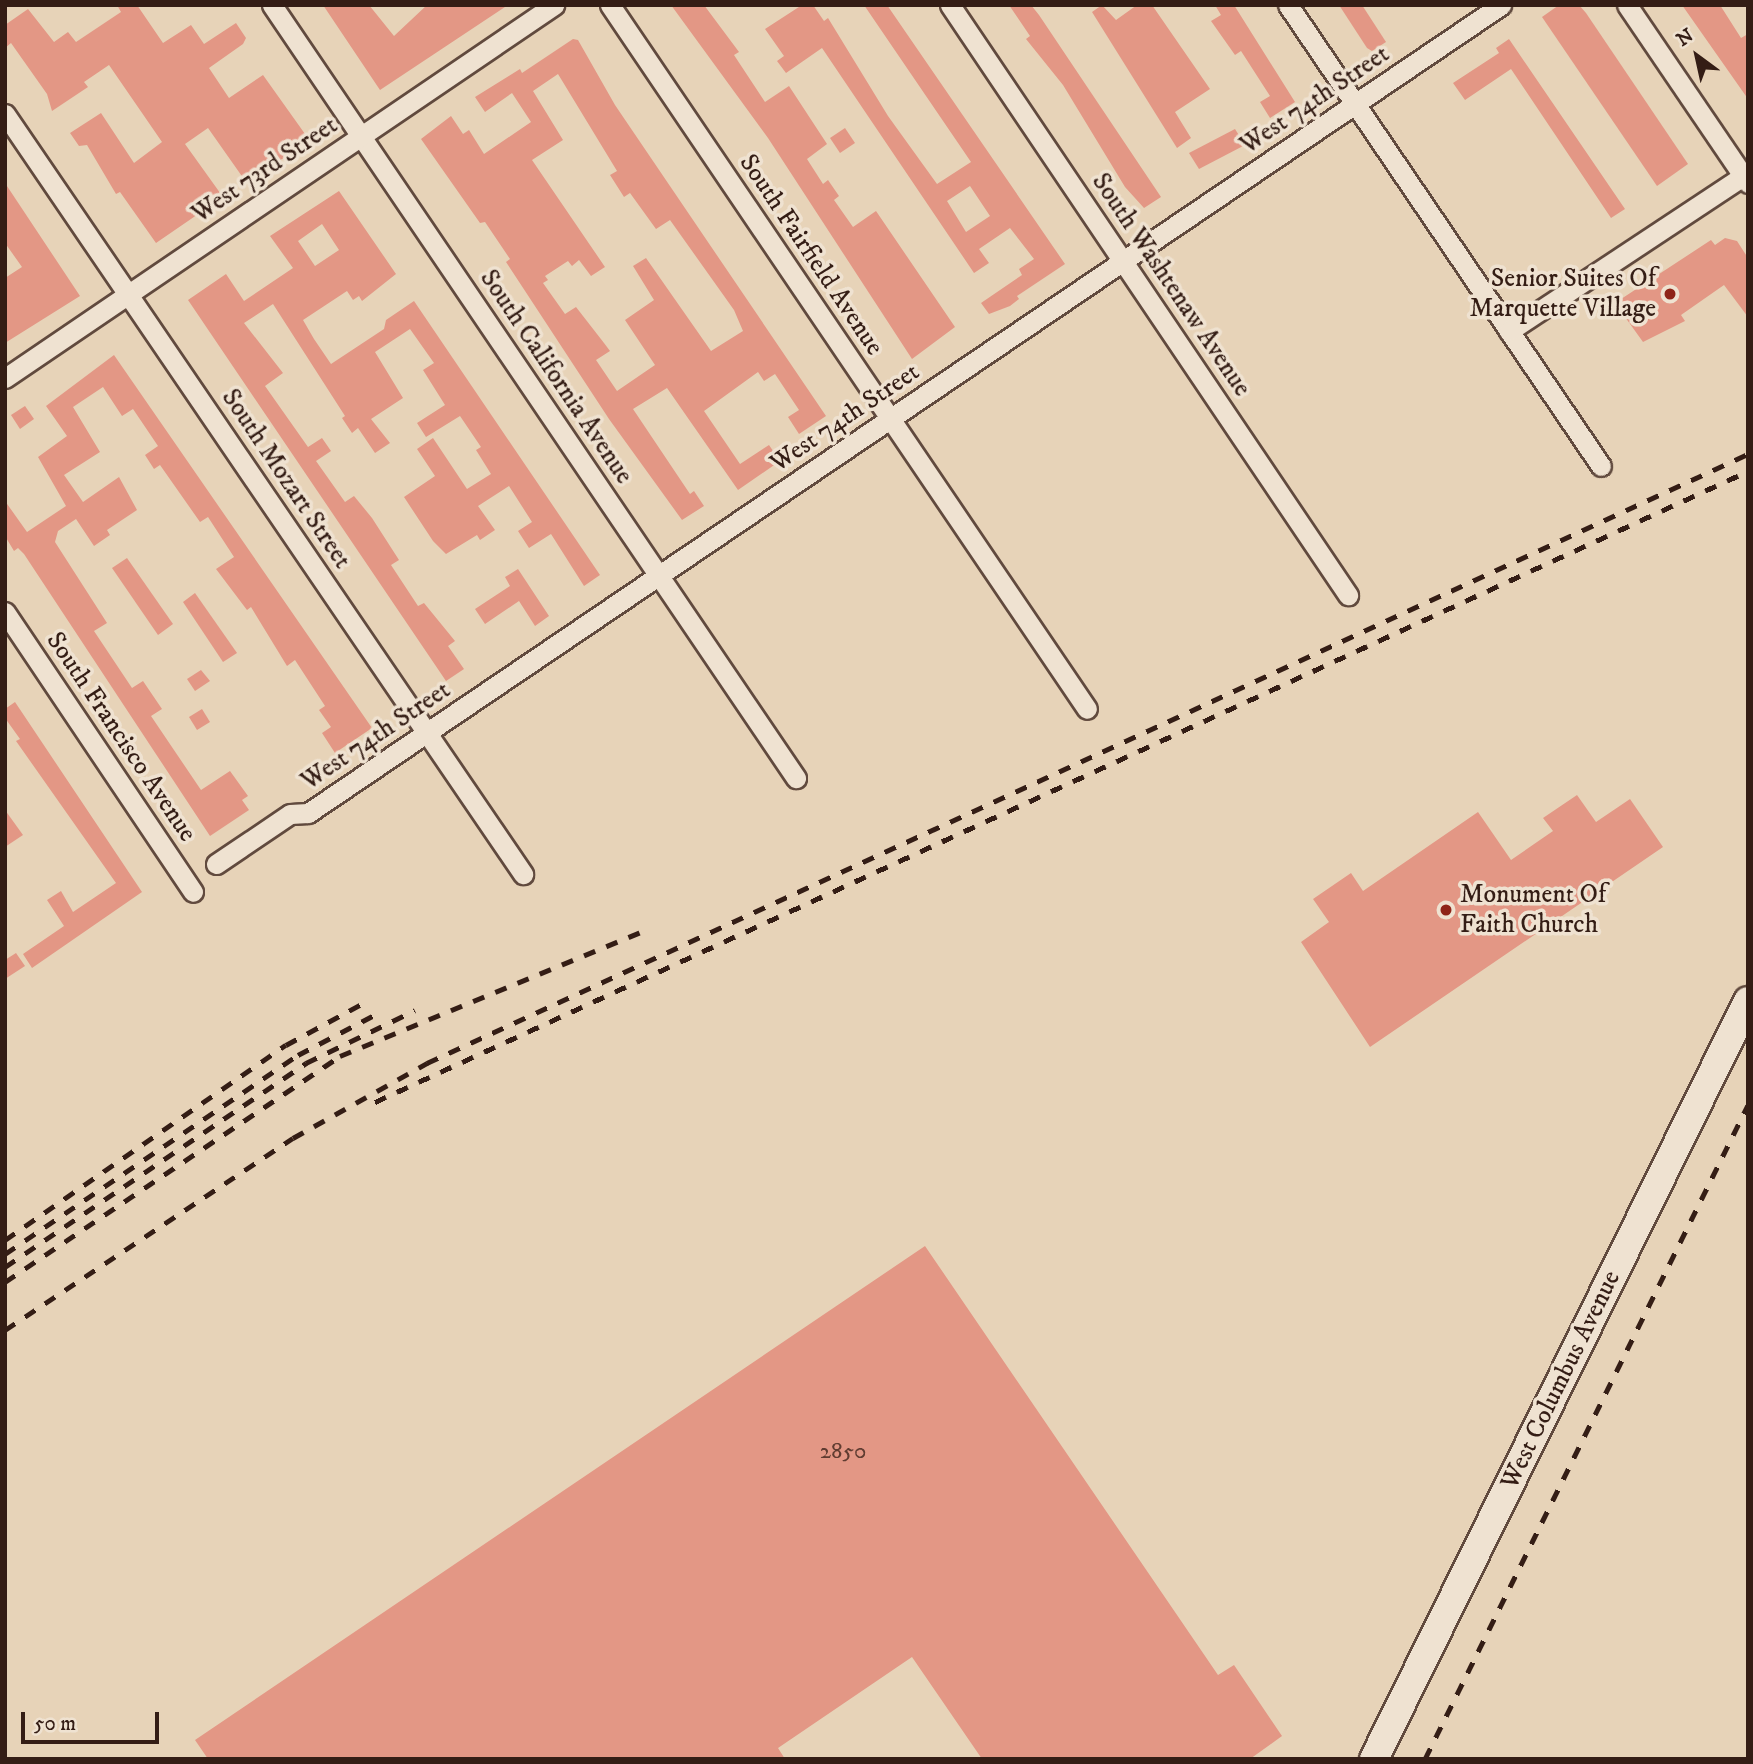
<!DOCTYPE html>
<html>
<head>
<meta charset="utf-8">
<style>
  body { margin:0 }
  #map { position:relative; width:1753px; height:1764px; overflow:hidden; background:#e7d3b8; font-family:"IM FELL DW Pica",serif }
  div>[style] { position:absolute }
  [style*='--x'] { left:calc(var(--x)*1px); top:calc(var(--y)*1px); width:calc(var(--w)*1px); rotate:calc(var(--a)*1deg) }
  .building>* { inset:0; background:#e39785 }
  .roads { filter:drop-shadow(2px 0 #614a3e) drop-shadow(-2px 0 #614a3e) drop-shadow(0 2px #614a3e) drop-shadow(0 -2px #614a3e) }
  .minor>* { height:19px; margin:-9.5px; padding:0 9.5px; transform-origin:9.5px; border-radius:9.5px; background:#efe2d1 }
  .secondary>* { height:28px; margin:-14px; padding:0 14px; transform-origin:14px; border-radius:14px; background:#efe2d1 }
  .rail>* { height:5px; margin-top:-2.5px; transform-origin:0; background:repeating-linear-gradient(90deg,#341d15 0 12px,transparent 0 24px) }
  .dots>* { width:19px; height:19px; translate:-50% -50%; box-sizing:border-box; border:4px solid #efe2d1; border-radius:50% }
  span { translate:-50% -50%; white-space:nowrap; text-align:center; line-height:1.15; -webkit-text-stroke:7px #efe2d1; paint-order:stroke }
  .number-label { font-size:23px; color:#603c31 }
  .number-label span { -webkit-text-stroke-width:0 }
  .street-label { font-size:26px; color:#341d15 }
  .poi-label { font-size:26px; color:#341d15 }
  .right { translate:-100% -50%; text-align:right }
  .left { translate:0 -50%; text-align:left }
  .frame { position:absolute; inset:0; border:7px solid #341d15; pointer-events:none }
  .north { position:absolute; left:1662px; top:21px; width:70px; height:70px; -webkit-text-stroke:5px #efe2d1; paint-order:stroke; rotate:327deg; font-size:19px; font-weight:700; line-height:28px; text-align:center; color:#341d15 }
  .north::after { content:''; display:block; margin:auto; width:24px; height:32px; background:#341d15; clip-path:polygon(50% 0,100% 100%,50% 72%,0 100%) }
  .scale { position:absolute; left:21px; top:1712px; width:138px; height:32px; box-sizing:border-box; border:4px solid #341d15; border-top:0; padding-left:9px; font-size:21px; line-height:24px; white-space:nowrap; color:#341d15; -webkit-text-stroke:5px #efe2d1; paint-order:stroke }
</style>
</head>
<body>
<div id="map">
  <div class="building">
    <i style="clip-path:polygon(117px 5px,137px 5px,163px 43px,191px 25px,204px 44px,236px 23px,246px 38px,243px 44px,209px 68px,229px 98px,263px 75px,310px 141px,246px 182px,208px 128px,185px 144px,223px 197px,156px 243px,120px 192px,116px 194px,87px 145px,79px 146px,70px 133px,101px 113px,134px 163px,162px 142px,109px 65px,84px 82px,88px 87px,52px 111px,47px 94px,11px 43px,5px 48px,5px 25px,28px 9px,54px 42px,68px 32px,76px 42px,121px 12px)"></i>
    <i style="clip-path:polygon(323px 5px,369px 5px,394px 36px,427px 5px,508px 5px,380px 90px)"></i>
    <i style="clip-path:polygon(671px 5px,704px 5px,739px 52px,734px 55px,765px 102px,789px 86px,827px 144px,807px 159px,823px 184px,828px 180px,839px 196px,834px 200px,853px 227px,876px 211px,955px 327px,912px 359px,768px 138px)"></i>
    <i style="clip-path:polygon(evenodd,802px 5px,813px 5px,824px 21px,828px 18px,888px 116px,937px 184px,971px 162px,864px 5px,887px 5px,1065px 264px,1017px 296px,1019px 299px,1010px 306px,989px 314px,981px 303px,1022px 275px,1019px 269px,1034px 259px,1010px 228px,979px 249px,989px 263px,974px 273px,822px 48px,786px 73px,777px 61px,784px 56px,765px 29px,802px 5px,970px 186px,990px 216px,966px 232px,947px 201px,970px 186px)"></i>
    <i style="clip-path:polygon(1009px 5px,1031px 5px,1039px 15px,1161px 197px,1144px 208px,1125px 187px,1063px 85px,1026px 39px,1030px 36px)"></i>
    <i style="clip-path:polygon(1102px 5px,1116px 20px,1137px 5px,1152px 5px,1210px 89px,1175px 112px,1191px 138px,1177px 148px,1092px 12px)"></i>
    <i style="clip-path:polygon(1215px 5px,1234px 5px,1295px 102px,1270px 118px,1260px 102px,1270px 96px,1241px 51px,1235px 55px,1211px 21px,1221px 15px)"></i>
    <i style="clip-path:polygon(1339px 5px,1362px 5px,1386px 42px,1372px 51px,1367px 48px)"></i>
    <i style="clip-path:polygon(1559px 5px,1579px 5px,1586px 13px,1688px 164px,1657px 186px,1542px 17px)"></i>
    <i style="clip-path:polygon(1682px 5px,1720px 5px,1741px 38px,1748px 34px,1748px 99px)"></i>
    <i style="clip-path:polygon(evenodd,573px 39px,578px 40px,615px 105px,826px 416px,799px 434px,788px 417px,799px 410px,775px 374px,764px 381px,758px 372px,704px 411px,740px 464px,769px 445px,780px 461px,738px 490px,667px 388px,633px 409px,690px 494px,694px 491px,704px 506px,682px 520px,609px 419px,506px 262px,510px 259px,485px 222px,480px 223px,421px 139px,451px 116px,463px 134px,469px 130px,484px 154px,531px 122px,512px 93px,485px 112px,475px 97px,520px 69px,522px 73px,573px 39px,558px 74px,617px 171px,610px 175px,624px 197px,630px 193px,656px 229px,670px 220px,734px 310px,743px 331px,711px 351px,646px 258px,633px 266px,654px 300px,625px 320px,655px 365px,617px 391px,596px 360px,610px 351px,604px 343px,576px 307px,565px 314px,543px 283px,548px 280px,545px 276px,568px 261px,572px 266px,579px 260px,591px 276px,605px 267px,532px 160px,563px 140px,533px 91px,558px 74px)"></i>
    <i style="clip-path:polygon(1509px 39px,1625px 209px,1611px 218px,1511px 69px,1465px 100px,1453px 83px,1499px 53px,1496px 48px)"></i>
    <i style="clip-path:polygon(845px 128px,855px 143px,840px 153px,830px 138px)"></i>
    <i style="clip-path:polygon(1235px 129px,1245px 145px,1199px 169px,1189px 153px)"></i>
    <i style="clip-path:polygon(5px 183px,80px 296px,5px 343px,5px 278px,22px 267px,5px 243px)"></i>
    <i style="clip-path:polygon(evenodd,339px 191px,396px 274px,362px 301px,359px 296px,353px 300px,347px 291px,303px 320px,314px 339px,331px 364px,384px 329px,386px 320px,414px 301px,600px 575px,584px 586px,551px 534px,529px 548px,518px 531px,532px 522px,509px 486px,478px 506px,495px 530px,480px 540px,477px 535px,446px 554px,433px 541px,404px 497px,435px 476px,417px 449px,433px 438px,467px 489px,491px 474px,476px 450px,481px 447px,460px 416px,426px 437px,417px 423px,445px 405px,423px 370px,434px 363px,410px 329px,375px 352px,403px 398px,371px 419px,390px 443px,375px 453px,358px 428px,352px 433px,342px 418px,345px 416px,273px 304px,244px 323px,283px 373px,265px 386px,308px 447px,322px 438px,331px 451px,316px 461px,345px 502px,354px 496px,372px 518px,399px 560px,391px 565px,418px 606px,424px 603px,455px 641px,448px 646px,464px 669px,446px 681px,188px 300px,226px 274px,244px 301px,293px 268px,270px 236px,339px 191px,322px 224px,339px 250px,315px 266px,298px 241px,322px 224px)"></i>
    <i style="clip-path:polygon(1725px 238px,1737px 241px,1748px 258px,1748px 317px,1724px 285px,1681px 315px,1685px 321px,1643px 342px,1615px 303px,1711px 240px,1715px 245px)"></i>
    <i style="clip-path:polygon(114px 355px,372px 728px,335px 753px,322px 733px,331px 727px,319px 710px,325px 706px,295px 660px,287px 666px,251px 607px,247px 610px,216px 569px,234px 557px,208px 517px,200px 522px,160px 465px,154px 469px,145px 455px,158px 446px,133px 409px,122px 416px,103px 387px,73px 407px,100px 452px,64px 475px,83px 502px,119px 477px,137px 510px,107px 530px,110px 535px,94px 546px,76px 519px,58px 531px,55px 542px,107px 623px,94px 631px,132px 688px,143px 681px,162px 709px,151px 716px,201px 790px,230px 771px,248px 796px,242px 800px,249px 810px,210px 836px,24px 554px,18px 548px,14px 551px,5px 536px,5px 501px,27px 532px,66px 506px,38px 457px,67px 436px,46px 406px)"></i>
    <i style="clip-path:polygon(25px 406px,34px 419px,20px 429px,11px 415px)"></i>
    <i style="clip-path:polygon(127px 558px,173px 624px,158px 635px,112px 568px)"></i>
    <i style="clip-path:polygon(518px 569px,549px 616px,535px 626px,519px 601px,485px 624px,475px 609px,510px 586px,505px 577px)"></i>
    <i style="clip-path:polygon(195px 593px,237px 653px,223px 662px,183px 602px)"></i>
    <i style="clip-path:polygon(201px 670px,210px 681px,195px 691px,187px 679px)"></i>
    <i style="clip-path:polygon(15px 702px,142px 892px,32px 968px,23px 954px,64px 926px,47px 900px,61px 891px,73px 912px,116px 883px,16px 741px,20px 739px,5px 718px,5px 709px)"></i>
    <i style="clip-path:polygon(202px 709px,210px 722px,197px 730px,189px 717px)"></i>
    <i style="clip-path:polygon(1577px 795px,1596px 822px,1630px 799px,1663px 847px,1370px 1047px,1301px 942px,1329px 922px,1313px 899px,1351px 873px,1363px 891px,1478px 812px,1511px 860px,1553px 831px,1543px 818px)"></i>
    <i style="clip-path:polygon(5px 810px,23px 835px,5px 847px)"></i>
    <i style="clip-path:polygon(16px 953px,25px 966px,5px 979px,5px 960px)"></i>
    <i style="clip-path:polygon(925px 1246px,1218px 1675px,1234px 1665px,1282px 1736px,1250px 1759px,982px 1759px,912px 1657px,778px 1748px,785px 1759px,208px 1759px,195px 1740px)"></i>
  </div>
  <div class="roads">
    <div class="minor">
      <i style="--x:272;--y:5;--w:934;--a:55.87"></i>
      <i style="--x:610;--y:5;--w:850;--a:55.88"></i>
      <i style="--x:950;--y:5;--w:712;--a:56"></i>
      <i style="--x:1288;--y:5;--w:557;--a:55.83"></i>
      <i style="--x:1627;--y:5;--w:215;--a:55.8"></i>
      <i style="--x:5;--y:114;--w:920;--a:55.72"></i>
      <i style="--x:1509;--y:331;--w:281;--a:-33.5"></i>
      <i style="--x:5;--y:378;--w:664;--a:-34.19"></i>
      <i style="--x:5;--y:612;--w:337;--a:56.1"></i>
      <i style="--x:216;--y:864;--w:89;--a:-34"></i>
      <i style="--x:290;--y:814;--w:18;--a:-3"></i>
      <i style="--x:308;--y:813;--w:1441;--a:-34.11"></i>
    </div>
    <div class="secondary">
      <i style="--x:1374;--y:1759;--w:845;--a:-63.74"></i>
    </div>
  </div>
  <div class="rail">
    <i style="--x:375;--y:1102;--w:1511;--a:-24.68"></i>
    <i style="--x:5;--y:1240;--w:342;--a:-34.8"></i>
    <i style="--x:286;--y:1045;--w:92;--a:-28.5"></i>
    <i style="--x:5;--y:1254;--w:354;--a:-34.2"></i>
    <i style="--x:298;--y:1055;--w:90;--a:-27.7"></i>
    <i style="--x:5;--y:1267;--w:364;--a:-34.1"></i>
    <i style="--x:306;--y:1063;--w:121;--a:-25.9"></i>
    <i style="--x:5;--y:1282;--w:404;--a:-34"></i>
    <i style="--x:340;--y:1056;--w:329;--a:-22.4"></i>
    <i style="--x:5;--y:1330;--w:346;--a:-33.7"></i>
    <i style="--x:293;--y:1138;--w:154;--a:-29.2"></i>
    <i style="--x:427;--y:1063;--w:1455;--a:-24.75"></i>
    <i style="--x:1425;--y:1759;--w:729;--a:-63.72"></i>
  </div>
  <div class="dots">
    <i style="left:1670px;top:294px;background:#8f2418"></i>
    <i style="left:1446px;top:910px;background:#8f2418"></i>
  </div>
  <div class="number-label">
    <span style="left:843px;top:1452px">2850</span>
  </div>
  <div class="street-label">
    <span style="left:1315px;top:100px;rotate:-34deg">West 74th Street</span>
    <span style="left:265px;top:170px;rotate:-34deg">West 73rd Street</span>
    <span style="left:811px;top:255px;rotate:56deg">South Fairfield Avenue</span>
    <span style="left:1171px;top:285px;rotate:56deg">South Washtenaw Avenue</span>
    <span style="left:556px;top:377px;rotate:56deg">South California Avenue</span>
    <span style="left:845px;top:418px;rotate:-34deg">West 74th Street</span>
    <span style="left:286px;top:479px;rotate:56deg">South Mozart Street</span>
    <span style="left:376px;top:736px;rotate:-34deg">West 74th Street</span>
    <span style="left:121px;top:737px;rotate:56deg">South Francisco Avenue</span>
    <span style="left:1561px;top:1380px;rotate:-64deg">West Columbus Avenue</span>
  </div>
  <div class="poi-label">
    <span class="right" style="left:1656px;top:294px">Senior Suites Of<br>Marquette Village</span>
    <span class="left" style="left:1460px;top:910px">Monument Of<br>Faith Church</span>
  </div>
  <div class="frame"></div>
  <div class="north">N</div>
  <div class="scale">50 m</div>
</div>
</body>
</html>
